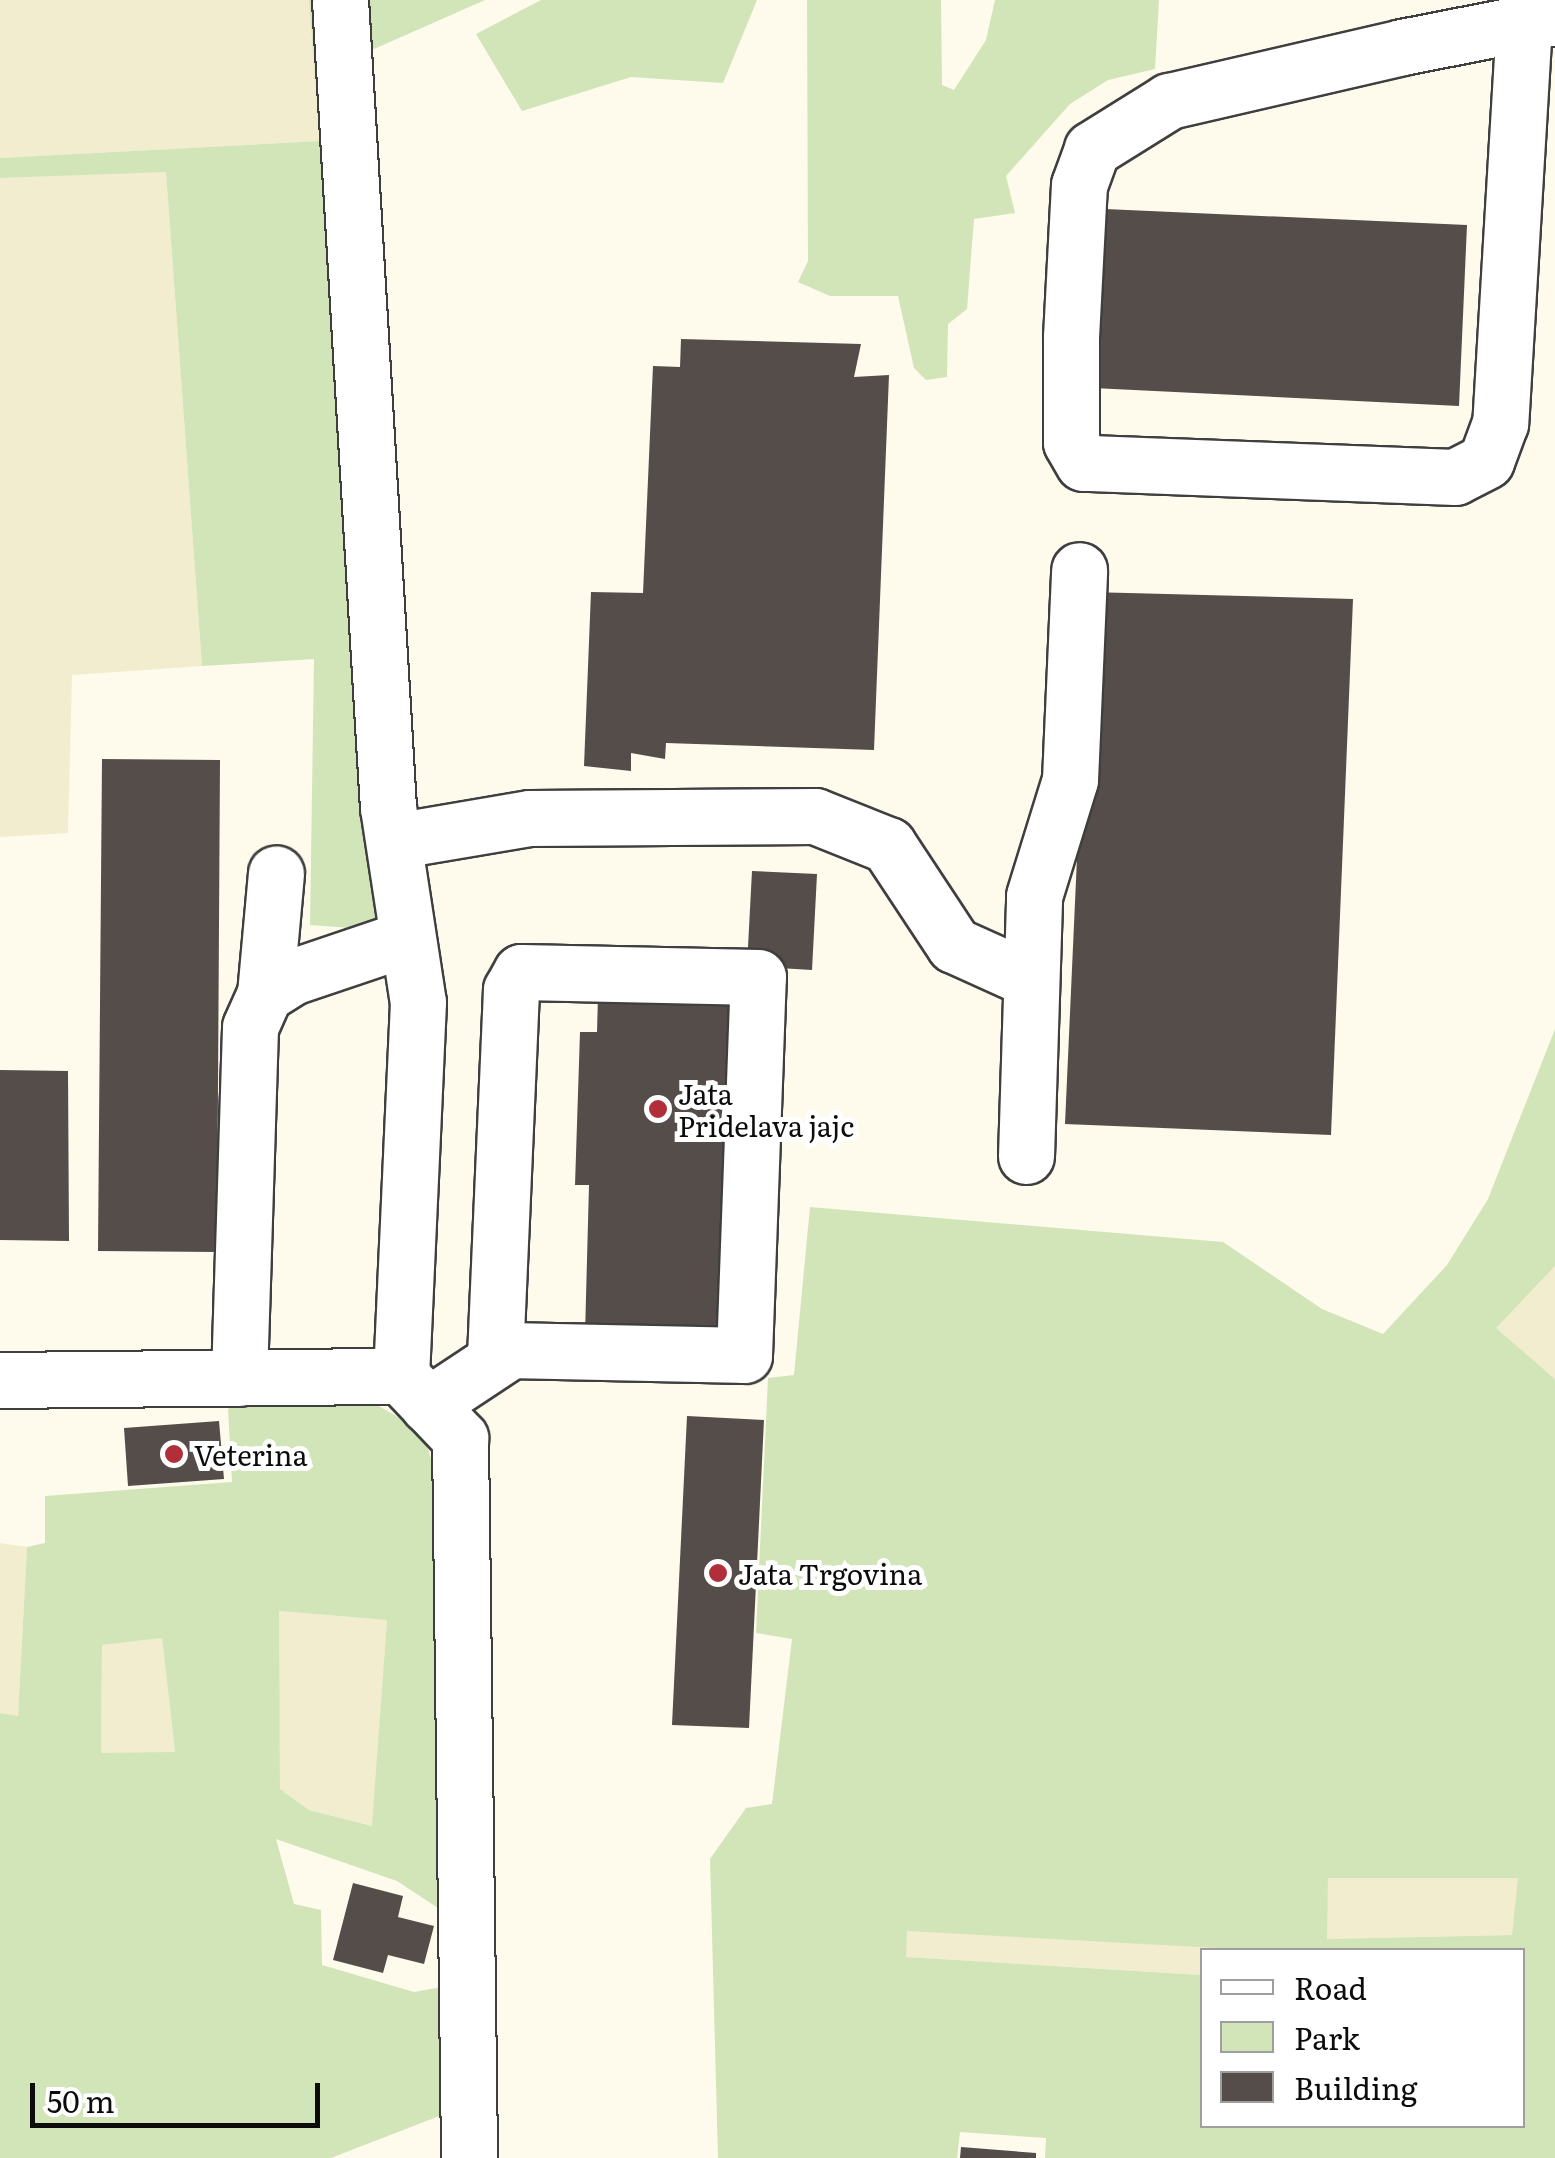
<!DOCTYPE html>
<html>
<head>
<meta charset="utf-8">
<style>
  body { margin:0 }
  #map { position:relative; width:1555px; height:2158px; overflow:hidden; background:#fefaec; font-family:Literata,serif }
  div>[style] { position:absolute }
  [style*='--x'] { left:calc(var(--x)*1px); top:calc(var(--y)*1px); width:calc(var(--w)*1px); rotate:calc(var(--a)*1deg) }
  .farmland>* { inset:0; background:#f1edce }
  .green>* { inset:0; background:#d1e5b9 }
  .building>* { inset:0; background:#544d49 }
  .roads { filter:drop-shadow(2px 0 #3f3f3f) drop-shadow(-2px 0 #3f3f3f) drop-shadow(0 2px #3f3f3f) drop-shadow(0 -2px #3f3f3f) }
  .minor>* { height:55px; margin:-27.5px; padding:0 27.5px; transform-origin:27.5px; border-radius:27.5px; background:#fff }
  .dots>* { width:28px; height:28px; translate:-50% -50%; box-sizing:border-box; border:5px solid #fff; border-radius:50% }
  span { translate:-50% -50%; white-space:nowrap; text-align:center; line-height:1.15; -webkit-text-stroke:10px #fff; paint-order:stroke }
  .poi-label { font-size:28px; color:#0c0c0c }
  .left { translate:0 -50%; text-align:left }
  .legend { position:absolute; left:1200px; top:1948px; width:325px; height:180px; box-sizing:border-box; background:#fff; border:2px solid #9e9e9e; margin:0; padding:12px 18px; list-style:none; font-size:30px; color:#0c0c0c }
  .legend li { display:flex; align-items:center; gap:20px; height:50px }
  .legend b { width:50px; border:2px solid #9e9e9e }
  .scale { position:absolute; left:30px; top:2083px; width:290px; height:45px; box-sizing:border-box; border:5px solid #0c0c0c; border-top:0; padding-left:12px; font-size:30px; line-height:35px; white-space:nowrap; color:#0c0c0c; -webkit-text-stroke:8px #fff; paint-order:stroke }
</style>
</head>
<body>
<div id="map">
  <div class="farmland">
    <i style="clip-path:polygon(0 0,309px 0,321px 141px,0 158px)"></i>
    <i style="clip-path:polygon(166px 171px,202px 666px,72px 675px,68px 833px,0 837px,0 178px)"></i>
    <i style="clip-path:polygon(1555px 1266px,1555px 1379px,1495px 1328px)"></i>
    <i style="clip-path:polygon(0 1543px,27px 1547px,18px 1716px,0 1713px)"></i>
    <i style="clip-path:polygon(278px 1611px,387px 1620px,373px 1826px,309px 1810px,280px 1789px)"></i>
    <i style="clip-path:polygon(162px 1638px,175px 1753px,101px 1754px,102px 1645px)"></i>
    <i style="clip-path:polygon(1328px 1877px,1519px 1878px,1512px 1935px,1326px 1939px)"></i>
    <i style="clip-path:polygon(907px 1930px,1253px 1948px,1253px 1950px,1202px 1950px,1202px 1975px,905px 1957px)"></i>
  </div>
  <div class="green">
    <i style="clip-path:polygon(309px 0,327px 0,391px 931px,310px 925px,314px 659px,202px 666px,166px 172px,0 178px,0 158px,320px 141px)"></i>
    <i style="clip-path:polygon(350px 0,485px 0,374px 49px,360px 39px)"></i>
    <i style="clip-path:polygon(541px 0,757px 0,723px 83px,631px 77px,522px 111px,476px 34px)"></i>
    <i style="clip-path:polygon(807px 0,941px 0,942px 85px,954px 90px,986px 40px,995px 0,1159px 0,1155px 69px,1108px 80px,1070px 104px,1006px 176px,1015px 213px,974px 219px,967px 309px,948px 324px,947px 377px,926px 380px,914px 368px,898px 296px,830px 296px,798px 282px,808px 261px)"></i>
    <i style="clip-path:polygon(evenodd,1555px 1029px,1555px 1266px,1496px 1328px,1555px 1379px,1555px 2158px,1045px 2158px,1046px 2138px,960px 2132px,957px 2158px,718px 2158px,710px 1859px,746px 1808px,772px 1804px,792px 1639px,756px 1633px,768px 1378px,794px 1375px,810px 1207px,1223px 1242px,1322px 1309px,1383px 1334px,1447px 1265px,1488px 1199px,1555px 1029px,1328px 1878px,1518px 1878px,1512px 1935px,1327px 1939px,1328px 1878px,1555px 1029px,907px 1931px,1253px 1950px,1522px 1950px,1522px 2126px,1202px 2126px,1202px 1975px,906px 1957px,907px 1931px)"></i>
    <i style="clip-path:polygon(evenodd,251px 1398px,368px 1400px,412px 1425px,427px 1445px,436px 1477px,441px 1910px,397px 1881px,276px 1839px,294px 1904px,321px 1910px,322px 1965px,414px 1992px,448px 1986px,447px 2113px,331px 2158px,0 2158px,0 1713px,18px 1716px,27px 1547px,45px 1543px,45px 1496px,232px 1482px,228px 1409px,251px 1398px,279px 1611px,387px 1620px,372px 1826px,309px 1810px,280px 1789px,279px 1611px,251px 1398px,162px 1638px,175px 1752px,101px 1753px,102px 1645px,162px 1638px)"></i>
  </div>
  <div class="building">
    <i style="clip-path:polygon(1105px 209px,1467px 225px,1459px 406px,1093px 388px)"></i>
    <i style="clip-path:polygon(681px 339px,861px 344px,854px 377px,889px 375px,874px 750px,666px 743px,665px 759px,631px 753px,631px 771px,584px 766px,591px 592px,643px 593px,653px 366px,680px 367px)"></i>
    <i style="clip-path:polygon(1089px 592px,1353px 599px,1331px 1135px,1065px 1124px)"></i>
    <i style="clip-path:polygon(102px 759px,220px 760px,217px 1252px,98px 1251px)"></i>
    <i style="clip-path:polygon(752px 871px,817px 874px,812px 970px,747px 966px)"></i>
    <i style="clip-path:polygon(598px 996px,743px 1000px,731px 1339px,585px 1334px,589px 1185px,575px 1185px,580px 1032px,597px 1032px)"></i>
    <i style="clip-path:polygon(0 1070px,68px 1071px,69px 1241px,0 1240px)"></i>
    <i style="clip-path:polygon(687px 1416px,764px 1420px,749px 1728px,672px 1725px)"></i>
    <i style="clip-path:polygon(219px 1421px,224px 1479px,128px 1486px,124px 1428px)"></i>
    <i style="clip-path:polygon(353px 1883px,403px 1896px,398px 1917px,434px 1926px,424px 1964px,388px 1955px,383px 1973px,333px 1960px)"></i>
    <i style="clip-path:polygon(961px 2147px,1036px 2153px,1036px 2158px,960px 2158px)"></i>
  </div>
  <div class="roads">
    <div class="minor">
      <i style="--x:340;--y:0;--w:808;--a:86.6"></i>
      <i style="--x:388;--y:807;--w:197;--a:81.3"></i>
      <i style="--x:418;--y:1002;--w:374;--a:92.6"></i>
      <i style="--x:1524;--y:23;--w:401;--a:93.4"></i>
      <i style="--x:1500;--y:423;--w:40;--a:110.2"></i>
      <i style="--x:1486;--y:461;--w:35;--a:153"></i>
      <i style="--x:1455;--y:477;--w:372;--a:-177.8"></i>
      <i style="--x:1083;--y:463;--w:24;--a:-120"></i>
      <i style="--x:1071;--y:442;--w:105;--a:-90"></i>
      <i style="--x:1071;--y:337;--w:152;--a:-87"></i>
      <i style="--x:1079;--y:185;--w:38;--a:-70"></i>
      <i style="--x:1092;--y:149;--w:91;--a:-31.9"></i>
      <i style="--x:1169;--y:101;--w:239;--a:-13"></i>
      <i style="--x:1402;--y:47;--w:156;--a:-11.1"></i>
      <i style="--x:394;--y:841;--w:138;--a:-9.6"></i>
      <i style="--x:530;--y:818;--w:285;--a:-0.4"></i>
      <i style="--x:815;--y:816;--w:79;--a:21.7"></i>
      <i style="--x:888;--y:845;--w:120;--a:56.6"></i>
      <i style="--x:954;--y:945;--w:80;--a:24.3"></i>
      <i style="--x:265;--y:994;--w:121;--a:-84.8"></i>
      <i style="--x:1026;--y:1156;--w:260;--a:-88.2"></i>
      <i style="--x:1034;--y:896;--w:121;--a:-72.8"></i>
      <i style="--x:1070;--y:780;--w:210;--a:-87.5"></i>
      <i style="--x:239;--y:1378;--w:351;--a:-88.2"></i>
      <i style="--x:250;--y:1027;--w:36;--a:-66"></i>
      <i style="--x:265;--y:994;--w:32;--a:-32"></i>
      <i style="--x:292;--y:977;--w:118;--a:-18.7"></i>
      <i style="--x:0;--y:1380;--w:401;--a:-0.6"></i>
      <i style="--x:401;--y:1376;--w:86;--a:46.4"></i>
      <i style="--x:460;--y:1438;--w:720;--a:89.28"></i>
      <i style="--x:428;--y:1405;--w:100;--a:-33.5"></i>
      <i style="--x:511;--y:1350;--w:233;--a:1.2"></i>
      <i style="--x:744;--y:1355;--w:378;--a:-87.9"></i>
      <i style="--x:758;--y:977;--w:237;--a:-178.8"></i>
      <i style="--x:521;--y:972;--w:21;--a:119"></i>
      <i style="--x:511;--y:990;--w:367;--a:92.5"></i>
    </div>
  </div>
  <div class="dots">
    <i style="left:658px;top:1109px;background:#b12f38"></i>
    <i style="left:174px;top:1454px;background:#b12f38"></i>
    <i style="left:718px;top:1573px;background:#b12f38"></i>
  </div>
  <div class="poi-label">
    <span class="left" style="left:678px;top:1109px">Jata<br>Pridelava jajc</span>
    <span class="left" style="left:194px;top:1454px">Veterina</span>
    <span class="left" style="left:738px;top:1573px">Jata Trgovina</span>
  </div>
  <ul class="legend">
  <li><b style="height:12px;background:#fff"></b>Road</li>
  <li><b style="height:28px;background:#d1e5b9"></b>Park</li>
  <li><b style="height:28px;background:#544d49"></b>Building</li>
  </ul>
  <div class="scale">50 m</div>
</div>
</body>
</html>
